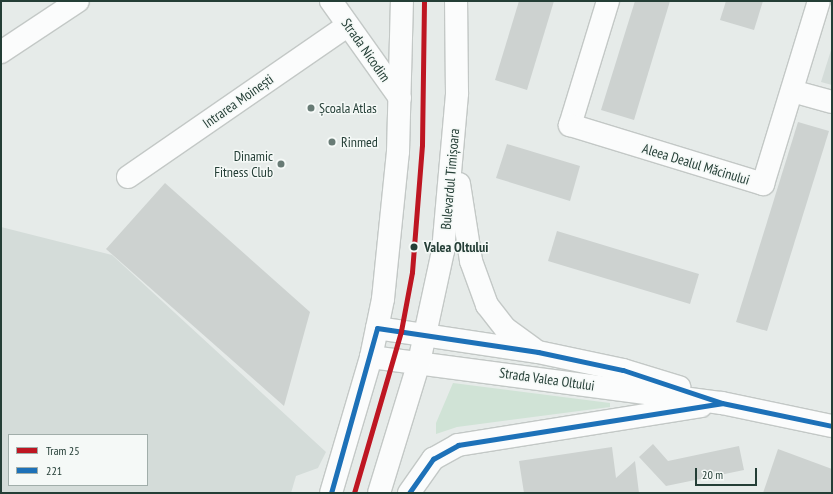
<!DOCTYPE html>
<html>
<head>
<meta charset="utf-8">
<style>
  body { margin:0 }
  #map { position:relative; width:833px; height:494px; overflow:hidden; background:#e6ebe9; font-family:"PT Sans Narrow",sans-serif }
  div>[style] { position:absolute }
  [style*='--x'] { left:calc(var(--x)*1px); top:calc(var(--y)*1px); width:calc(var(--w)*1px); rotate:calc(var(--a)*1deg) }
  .built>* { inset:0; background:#d4dcd9 }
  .green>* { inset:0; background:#d0e3d6 }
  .building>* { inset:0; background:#cdd2d0 }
  .roads { filter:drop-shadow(1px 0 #c3c8c6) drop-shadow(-1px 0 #c3c8c6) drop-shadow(0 1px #c3c8c6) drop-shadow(0 -1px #c3c8c6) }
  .minor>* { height:22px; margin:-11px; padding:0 11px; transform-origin:11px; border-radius:11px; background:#fbfcfc }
  .secondary>* { height:22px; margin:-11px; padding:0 11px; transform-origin:11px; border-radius:11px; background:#fbfcfc }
  .bus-1>* { height:5px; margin:-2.5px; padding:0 2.5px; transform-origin:2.5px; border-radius:2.5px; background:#1d71b8 }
  .tram-1>* { height:5px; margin:-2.5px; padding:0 2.5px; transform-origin:2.5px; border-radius:2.5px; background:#be1622 }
  .dots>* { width:11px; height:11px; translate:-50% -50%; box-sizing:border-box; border:2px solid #f5f9f7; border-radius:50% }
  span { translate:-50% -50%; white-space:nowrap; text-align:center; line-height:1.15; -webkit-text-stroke:3px #f5f9f7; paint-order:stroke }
  .street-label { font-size:14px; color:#243e36 }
  .poi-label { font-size:14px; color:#243e36 }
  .left { translate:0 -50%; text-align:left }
  .right { translate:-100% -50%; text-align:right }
  .stop-label { font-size:14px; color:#243e36; font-weight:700 }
  .frame { position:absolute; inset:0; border:2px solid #243e36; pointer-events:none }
  .legend { position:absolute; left:8px; top:434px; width:140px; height:52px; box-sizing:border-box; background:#f5f9f7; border:1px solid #a1aeaa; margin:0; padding:5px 7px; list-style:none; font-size:12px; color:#243e36 }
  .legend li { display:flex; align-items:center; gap:8px; height:20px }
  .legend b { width:20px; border:1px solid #a1aeaa }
  .scale { position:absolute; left:695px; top:468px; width:62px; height:18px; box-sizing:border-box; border:2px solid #243e36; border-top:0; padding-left:5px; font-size:12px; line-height:14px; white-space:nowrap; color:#243e36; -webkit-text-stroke:3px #f5f9f7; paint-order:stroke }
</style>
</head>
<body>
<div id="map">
  <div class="built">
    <i style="clip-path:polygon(832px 47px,832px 85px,821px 82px)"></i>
    <i style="clip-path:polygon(evenodd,1px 227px,112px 255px,326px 452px,318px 468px,296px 476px,291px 493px,1px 493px,1px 227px,9px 435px,147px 435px,147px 485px,9px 485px,9px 435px)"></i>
  </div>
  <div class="green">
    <i style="clip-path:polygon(453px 383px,610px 403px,610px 407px,457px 427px,436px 434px,436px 423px)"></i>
  </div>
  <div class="building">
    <i style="clip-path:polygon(519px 1px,554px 1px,527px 90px,495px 80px)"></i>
    <i style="clip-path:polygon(635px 1px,670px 1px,634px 120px,601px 110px)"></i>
    <i style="clip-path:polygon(726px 1px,763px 1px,754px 30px,720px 20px)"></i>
    <i style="clip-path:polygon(798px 122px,829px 131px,767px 331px,736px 322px)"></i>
    <i style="clip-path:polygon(507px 144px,580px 166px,570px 201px,496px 178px)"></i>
    <i style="clip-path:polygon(165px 183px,310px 312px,284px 406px,106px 249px)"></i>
    <i style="clip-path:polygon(557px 231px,699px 274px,690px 304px,548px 261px)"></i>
    <i style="clip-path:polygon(653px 444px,668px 461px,739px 446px,744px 470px,666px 486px,639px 457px)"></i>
    <i style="clip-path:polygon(612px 447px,616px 478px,635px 461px,639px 493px,524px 493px,519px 461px)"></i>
    <i style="clip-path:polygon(778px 449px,832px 469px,832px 493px,763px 493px)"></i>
  </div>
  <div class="roads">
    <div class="minor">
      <i style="--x:331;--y:1;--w:119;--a:54.6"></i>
      <i style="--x:608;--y:1;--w:130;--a:107"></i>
      <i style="--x:570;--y:125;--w:202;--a:17"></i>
      <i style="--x:763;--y:184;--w:191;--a:-73"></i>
      <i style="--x:1;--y:52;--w:92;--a:-33.5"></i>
      <i style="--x:792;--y:91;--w:41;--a:15.4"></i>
      <i style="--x:128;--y:177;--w:267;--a:-34.6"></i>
    </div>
    <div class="secondary">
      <i style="--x:459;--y:184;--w:78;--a:81.1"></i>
      <i style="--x:471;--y:261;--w:47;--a:70"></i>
      <i style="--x:487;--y:305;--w:31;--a:52"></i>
      <i style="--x:506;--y:329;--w:34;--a:36"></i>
      <i style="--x:377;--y:328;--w:163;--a:8.5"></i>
      <i style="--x:538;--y:352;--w:87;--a:12"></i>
      <i style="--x:623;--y:370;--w:59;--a:16.9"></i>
      <i style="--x:371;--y:357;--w:354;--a:7.5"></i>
      <i style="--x:722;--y:403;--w:112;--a:11.8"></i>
      <i style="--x:331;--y:493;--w:142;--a:-73.6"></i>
      <i style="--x:371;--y:357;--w:59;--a:-78.3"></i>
      <i style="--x:383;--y:299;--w:148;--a:-84.2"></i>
      <i style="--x:398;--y:152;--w:151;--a:-88.5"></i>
      <i style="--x:379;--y:493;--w:137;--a:-73"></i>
      <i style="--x:419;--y:362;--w:114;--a:-77.8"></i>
      <i style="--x:443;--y:251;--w:159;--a:-84.9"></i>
      <i style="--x:457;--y:93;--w:92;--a:-90.6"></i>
      <i style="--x:409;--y:493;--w:42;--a:-54.8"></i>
      <i style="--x:433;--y:459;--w:29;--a:-29"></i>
      <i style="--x:458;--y:445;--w:246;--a:-9.1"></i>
    </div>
  </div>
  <div class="bus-1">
    <i style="--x:331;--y:493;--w:171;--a:-74.4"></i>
    <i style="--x:377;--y:328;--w:163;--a:8.5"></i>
    <i style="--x:538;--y:352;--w:87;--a:12"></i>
    <i style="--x:623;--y:370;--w:104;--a:18.4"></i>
    <i style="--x:722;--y:403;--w:112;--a:11.8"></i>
    <i style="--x:409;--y:493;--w:42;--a:-54.8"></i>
    <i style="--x:433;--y:459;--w:29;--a:-29"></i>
    <i style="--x:458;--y:445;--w:267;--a:-9"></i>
  </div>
  <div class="tram-1">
    <i style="--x:354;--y:493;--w:169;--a:-73.8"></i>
    <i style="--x:401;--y:331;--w:60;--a:-79.4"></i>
    <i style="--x:412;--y:272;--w:127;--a:-85.5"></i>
    <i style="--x:422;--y:145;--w:144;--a:-89.2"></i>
  </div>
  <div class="dots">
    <i style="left:311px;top:108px;background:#687b75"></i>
    <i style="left:332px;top:142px;background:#687b75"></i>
    <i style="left:281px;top:164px;background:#687b75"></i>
    <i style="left:414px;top:247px;background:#243e36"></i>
  </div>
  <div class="street-label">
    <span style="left:366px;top:50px;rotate:55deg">Strada Nicodim</span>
    <span style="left:238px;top:101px;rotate:-35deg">Intrarea Moinești</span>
    <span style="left:696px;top:164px;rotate:17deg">Aleea Dealul Măcinului</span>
    <span style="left:450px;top:179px;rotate:-85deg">Bulevardul Timișoara</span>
    <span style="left:547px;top:379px;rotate:8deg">Strada Valea Oltului</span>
  </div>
  <div class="poi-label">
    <span class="left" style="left:319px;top:108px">Școala Atlas</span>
    <span class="left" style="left:341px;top:142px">Rinmed</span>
    <span class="right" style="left:273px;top:164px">Dinamic<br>Fitness Club</span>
  </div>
  <div class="stop-label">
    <span class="left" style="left:424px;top:247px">Valea Oltului</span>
  </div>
  <div class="frame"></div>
  <ul class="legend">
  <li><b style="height:5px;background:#be1622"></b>Tram 25</li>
  <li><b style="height:5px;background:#1d71b8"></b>221</li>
  </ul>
  <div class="scale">20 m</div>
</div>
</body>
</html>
